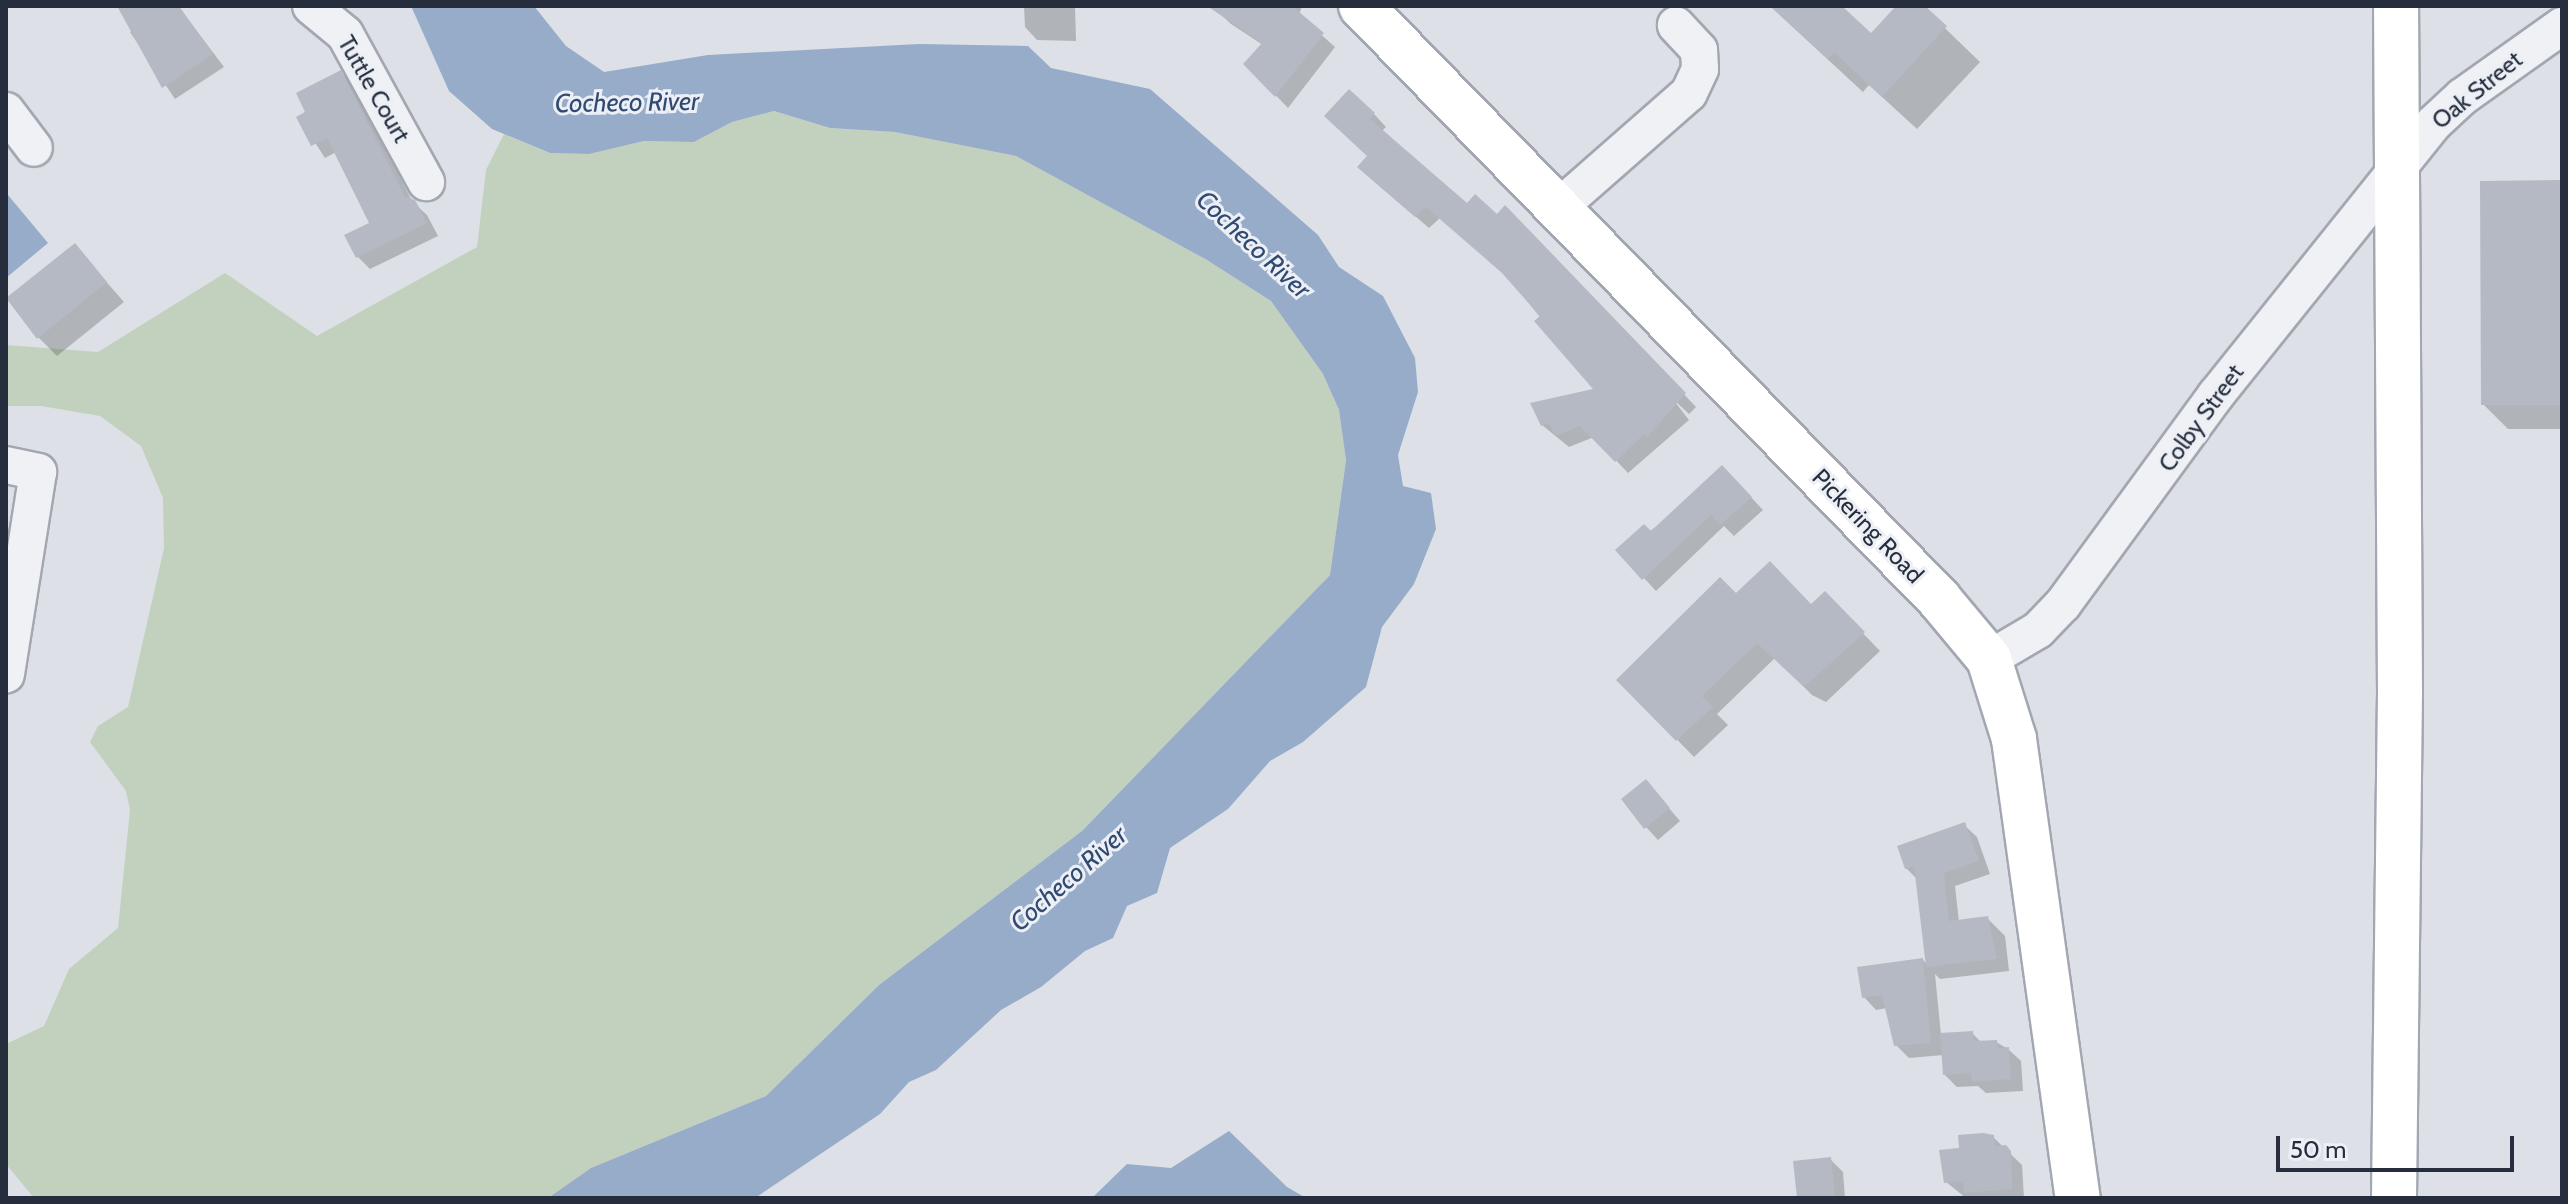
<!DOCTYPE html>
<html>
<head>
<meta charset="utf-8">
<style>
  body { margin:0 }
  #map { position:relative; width:2568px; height:1204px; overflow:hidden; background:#dde0e7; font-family:Cabin,sans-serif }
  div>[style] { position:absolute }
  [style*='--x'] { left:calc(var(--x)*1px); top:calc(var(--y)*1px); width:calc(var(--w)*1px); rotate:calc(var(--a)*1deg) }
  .green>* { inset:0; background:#c2d1be }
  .water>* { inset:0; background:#97acc8 }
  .shadow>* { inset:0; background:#0003 }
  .building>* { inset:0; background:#b4b9c4 }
  .roads { filter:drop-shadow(2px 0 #a2a7b1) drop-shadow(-2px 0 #a2a7b1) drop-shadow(0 2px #a2a7b1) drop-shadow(0 -2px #a2a7b1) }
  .minor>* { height:36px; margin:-18px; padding:0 18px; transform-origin:18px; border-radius:18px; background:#f0f1f5 }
  .major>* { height:44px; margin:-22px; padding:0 22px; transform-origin:22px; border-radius:22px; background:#fff }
  .highway>* { height:44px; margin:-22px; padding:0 22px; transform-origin:22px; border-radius:22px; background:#fff }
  span { translate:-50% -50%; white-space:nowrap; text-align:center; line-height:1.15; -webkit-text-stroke:6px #eceff5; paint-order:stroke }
  .street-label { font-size:24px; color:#262e3d }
  .water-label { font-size:26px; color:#314a71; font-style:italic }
  .frame { position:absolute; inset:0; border:8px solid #262e3d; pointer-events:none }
  .scale { position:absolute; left:2276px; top:1136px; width:238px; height:36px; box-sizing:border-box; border:4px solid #262e3d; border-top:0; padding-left:10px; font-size:24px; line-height:28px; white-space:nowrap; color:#262e3d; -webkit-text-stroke:6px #eceff5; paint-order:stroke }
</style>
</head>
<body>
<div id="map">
  <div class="green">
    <i style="clip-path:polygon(774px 111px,830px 128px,895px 132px,1016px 156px,1207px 260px,1271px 301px,1323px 374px,1339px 410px,1346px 459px,1330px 575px,1082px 831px,879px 985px,766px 1096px,591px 1168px,548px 1198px,34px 1198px,6px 1164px,6px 1044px,44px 1026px,69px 969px,118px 928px,130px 810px,126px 791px,90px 742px,98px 726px,128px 707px,164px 548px,163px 498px,141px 446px,100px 416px,41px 406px,6px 406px,6px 345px,98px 352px,225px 273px,317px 336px,477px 247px,486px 170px,504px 134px,550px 153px,588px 154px,644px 141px,694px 142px,732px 122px)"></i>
  </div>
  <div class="water">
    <i style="clip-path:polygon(411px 6px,534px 6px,566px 46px,604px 72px,708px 55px,919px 44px,1028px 46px,1051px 68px,1150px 89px,1318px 235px,1339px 267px,1383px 296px,1415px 358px,1418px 392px,1398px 455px,1403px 486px,1431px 493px,1436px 529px,1414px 584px,1382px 627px,1366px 687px,1303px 742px,1270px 761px,1228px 809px,1170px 848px,1157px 893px,1127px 906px,1113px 938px,1085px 951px,1041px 987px,1001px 1010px,936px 1070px,909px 1082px,880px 1114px,755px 1198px,548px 1198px,591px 1168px,766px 1096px,879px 985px,1082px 831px,1330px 575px,1346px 460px,1339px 410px,1323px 374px,1271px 301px,1207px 260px,1016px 156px,895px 132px,830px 128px,774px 111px,732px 122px,694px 142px,644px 141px,589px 154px,550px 153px,492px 129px,449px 91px)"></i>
    <i style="clip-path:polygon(8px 195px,48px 243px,6px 278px,6px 197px)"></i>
    <i style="clip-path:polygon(1229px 1131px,1287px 1187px,1306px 1198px,1092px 1198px,1127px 1164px,1171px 1168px)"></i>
  </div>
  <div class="shadow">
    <i style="clip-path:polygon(128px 6px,178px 6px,224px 67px,175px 99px,130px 32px,135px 29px)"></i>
    <i style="clip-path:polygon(1024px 6px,1075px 6px,1076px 41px,1037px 40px,1025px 27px)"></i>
    <i style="clip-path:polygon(1222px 6px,1302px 6px,1299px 15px,1335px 47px,1288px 108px,1246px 64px,1263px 45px,1231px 24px,1218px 12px)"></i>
    <i style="clip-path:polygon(1770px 6px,1839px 6px,1871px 36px,1899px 6px,1922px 6px,1980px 62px,1917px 129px,1869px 85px,1863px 92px)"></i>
    <i style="clip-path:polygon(340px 72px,353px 84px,412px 201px,427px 215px,438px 236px,370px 269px,357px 256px,372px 224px,336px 152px,325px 158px,299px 118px)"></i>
    <i style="clip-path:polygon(1374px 114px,1386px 127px,1382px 131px,1467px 205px,1528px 229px,1696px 407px,1689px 414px,1672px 398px,1689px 420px,1628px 473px,1594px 437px,1569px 447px,1542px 425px,1597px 390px,1511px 280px,1440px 218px,1429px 228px,1372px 179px,1369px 156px,1339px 129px)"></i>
    <i style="clip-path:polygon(2562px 182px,2562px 429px,2508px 429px,2483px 404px)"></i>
    <i style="clip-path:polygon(75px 246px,124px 302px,57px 356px,38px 337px)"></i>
    <i style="clip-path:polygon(1735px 480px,1763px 510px,1734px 536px,1724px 526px,1656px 591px,1618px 550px)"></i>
    <i style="clip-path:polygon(1825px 594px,1880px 651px,1826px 702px,1812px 695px,1775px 658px,1717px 714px,1728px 725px,1694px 757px,1619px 680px,1736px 595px,1812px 606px)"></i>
    <i style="clip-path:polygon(1646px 781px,1680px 821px,1658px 840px,1646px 827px)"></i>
    <i style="clip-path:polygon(1964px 825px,1977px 837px,1990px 874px,1955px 886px,1959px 922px,1987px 918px,2005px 936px,2009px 971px,1940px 979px,1935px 974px,1941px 1035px,1972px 1033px,1982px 1043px,1996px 1042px,2008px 1049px,2021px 1061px,2023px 1091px,1986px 1093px,1978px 1086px,1957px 1087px,1945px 1075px,1943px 1055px,1909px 1058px,1896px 1045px,1887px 1008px,1876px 1010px,1864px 997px,1923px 960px,1928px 965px,1918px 880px,1906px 868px)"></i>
    <i style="clip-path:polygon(1993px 1137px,2022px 1165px,2024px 1198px,1966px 1198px,1946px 1182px,1961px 1150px)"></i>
    <i style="clip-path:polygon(1830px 1159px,1843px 1172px,1845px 1198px,1799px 1198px,1795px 1163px)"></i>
  </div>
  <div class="building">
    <i style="clip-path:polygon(117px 6px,179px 6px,213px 54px,162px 88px)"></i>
    <i style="clip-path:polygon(1207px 6px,1292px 6px,1324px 33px,1275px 97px,1243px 64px,1262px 43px)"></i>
    <i style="clip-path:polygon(1770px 6px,1842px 6px,1871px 33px,1896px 6px,1925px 6px,1947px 26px,1882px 97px,1834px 52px,1828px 59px)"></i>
    <i style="clip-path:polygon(341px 70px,405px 197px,415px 200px,427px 223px,356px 258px,344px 235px,369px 223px,327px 138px,311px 146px,296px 117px,305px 112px,296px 93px)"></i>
    <i style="clip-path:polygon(1349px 89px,1375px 113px,1370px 119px,1467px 203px,1475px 194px,1497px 214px,1505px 205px,1686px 393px,1647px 437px,1644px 434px,1615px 462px,1580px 426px,1555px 436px,1549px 423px,1541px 426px,1530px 403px,1593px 389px,1534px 321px,1540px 316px,1502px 273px,1426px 207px,1415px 217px,1357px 167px,1367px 156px,1324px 116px)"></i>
    <i style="clip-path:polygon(2562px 180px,2562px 405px,2481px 405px,2480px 181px)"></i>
    <i style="clip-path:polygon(75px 243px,107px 282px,37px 339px,6px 298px)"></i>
    <i style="clip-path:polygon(1722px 465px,1752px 497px,1720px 525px,1711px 515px,1642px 580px,1615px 550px,1644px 524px,1651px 531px)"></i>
    <i style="clip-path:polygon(1770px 561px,1811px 604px,1825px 591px,1865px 632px,1804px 687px,1757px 643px,1702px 696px,1713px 707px,1676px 741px,1616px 680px,1720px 577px,1736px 593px)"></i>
    <i style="clip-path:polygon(1646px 779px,1670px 808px,1644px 829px,1621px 799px)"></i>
    <i style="clip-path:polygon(1965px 822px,1979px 861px,1944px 873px,1949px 921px,1988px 916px,1997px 959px,1926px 967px,1914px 866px,1905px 869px,1897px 846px)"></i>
    <i style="clip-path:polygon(1923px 958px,1931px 1043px,1894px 1046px,1882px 995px,1862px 998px,1857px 967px)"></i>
    <i style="clip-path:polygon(1973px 1031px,1974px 1041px,1997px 1040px,1998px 1048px,2009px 1047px,2011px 1079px,1972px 1082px,1971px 1073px,1943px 1075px,1940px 1033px)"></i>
    <i style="clip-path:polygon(1983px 1133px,1994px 1135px,1995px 1146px,2006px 1145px,2011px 1151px,2012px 1189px,1964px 1193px,1963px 1181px,1944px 1183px,1939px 1150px,1959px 1148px,1958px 1135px)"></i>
    <i style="clip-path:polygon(1831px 1157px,1835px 1196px,1797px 1198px,1793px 1161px)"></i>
  </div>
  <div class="roads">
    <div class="minor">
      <i style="--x:311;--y:6;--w:44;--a:39.5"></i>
      <i style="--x:345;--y:34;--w:169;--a:61.3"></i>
      <i style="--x:6;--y:111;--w:46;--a:52.9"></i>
      <i style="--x:1558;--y:208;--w:174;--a:-41.3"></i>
      <i style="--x:1689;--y:93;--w:26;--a:-65"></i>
      <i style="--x:1700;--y:69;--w:19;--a:-93"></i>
      <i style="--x:1699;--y:50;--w:34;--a:-133"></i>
      <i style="--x:6;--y:465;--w:33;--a:12"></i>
      <i style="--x:38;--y:472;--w:205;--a:99"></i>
      <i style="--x:1989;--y:659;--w:57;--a:-30.6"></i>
      <i style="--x:2038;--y:630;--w:36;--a:-46"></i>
      <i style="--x:2063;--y:604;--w:259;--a:-53.8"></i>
      <i style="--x:2216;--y:395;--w:347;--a:-51.3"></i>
      <i style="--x:2433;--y:124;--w:40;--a:-43"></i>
      <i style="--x:2462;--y:97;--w:123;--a:-35.4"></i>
    </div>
    <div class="major">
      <i style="--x:1361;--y:6;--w:828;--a:45.73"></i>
      <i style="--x:1939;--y:599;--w:78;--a:50.2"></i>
      <i style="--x:1989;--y:659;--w:84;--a:72.6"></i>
      <i style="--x:2014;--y:739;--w:463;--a:82.1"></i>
    </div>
    <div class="highway">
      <i style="--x:2394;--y:1198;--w:505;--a:-89.32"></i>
      <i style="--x:2400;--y:693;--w:687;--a:-90.33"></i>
    </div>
  </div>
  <div class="street-label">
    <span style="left:374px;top:89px;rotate:60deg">Tuttle Court</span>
    <span style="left:2477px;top:90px;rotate:-39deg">Oak Street</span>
    <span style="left:2201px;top:418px;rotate:-54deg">Colby Street</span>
    <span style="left:1868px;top:526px;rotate:46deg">Pickering Road</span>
  </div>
  <div class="water-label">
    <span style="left:627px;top:103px;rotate:-1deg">Cocheco River</span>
    <span style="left:1253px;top:245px;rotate:43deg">Cocheco River</span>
    <span style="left:1069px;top:879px;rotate:-41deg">Cocheco River</span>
  </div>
  <div class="frame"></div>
  <div class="scale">50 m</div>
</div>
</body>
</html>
